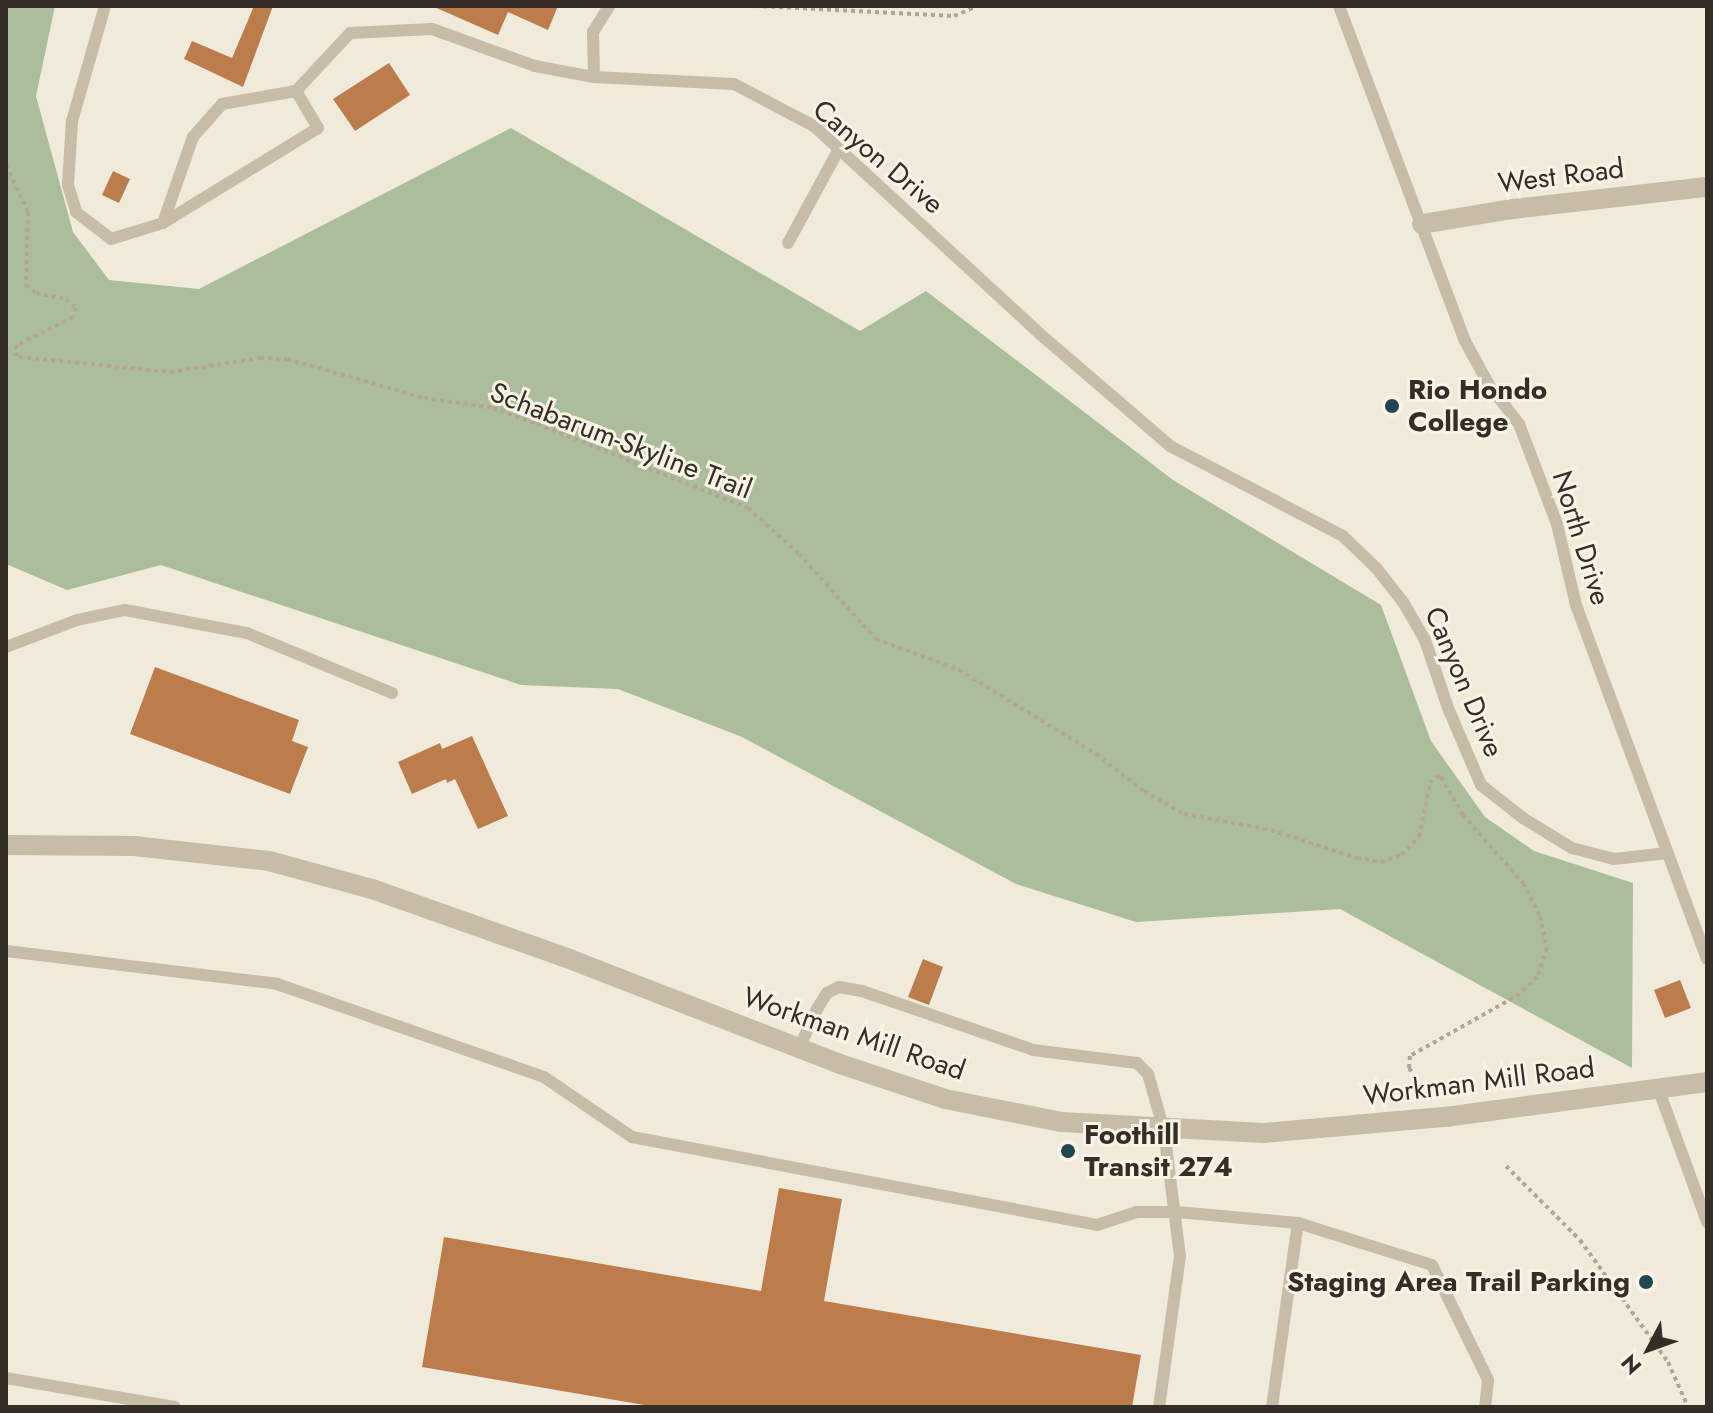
<!DOCTYPE html>
<html>
<head>
<meta charset="utf-8">
<style>
  body { margin:0 }
  #map { position:relative; width:1713px; height:1413px; overflow:hidden; background:#f0eadb; font-family:Jost,sans-serif }
  div>[style] { position:absolute }
  [style*='--x'] { left:calc(var(--x)*1px); top:calc(var(--y)*1px); width:calc(var(--w)*1px); rotate:calc(var(--a)*1deg) }
  .green>* { inset:0; background:#acbd9c }
  .building>* { inset:0; background:#bd7c4b }
  .path>* { height:4px; margin-top:-2px; transform-origin:0; background:repeating-linear-gradient(90deg,#b2a692 0 4px,transparent 0 8px) }
  .service>* { height:12px; margin:-6px; padding:0 6px; transform-origin:6px; border-radius:6px; background:#c7bca7 }
  .minor>* { height:20px; margin:-10px; padding:0 10px; transform-origin:10px; border-radius:10px; background:#c7bca7 }
  .tertiary>* { height:20px; margin:-10px; padding:0 10px; transform-origin:10px; border-radius:10px; background:#c7bca7 }
  .dots>* { width:22px; height:22px; translate:-50% -50%; box-sizing:border-box; border:4px solid #f8f3e6; border-radius:50% }
  span { translate:-50% -50%; white-space:nowrap; text-align:center; line-height:1.15; -webkit-text-stroke:6px #f8f3e6; paint-order:stroke }
  .street-label { font-size:28px; color:#342e27 }
  .poi-label { font-size:28px; color:#342e27; font-weight:700 }
  .left { translate:0 -50%; text-align:left }
  .right { translate:-100% -50%; text-align:right }
  .frame { position:absolute; inset:0; border:8px solid #342e27; pointer-events:none }
  .north { position:absolute; left:1609px; top:1309px; width:80px; height:80px; -webkit-text-stroke:6px #f8f3e6; paint-order:stroke; rotate:229deg; font-size:22px; font-weight:700; line-height:32px; text-align:center; color:#342e27 }
  .north::after { content:''; display:block; margin:auto; width:28px; height:36px; background:#342e27; clip-path:polygon(50% 0,100% 100%,50% 72%,0 100%) }
</style>
</head>
<body>
<div id="map">
  <div class="green">
    <i style="clip-path:polygon(6px 6px,55px 6px,36px 96px,73px 232px,109px 280px,199px 289px,511px 128px,860px 331px,926px 291px,1173px 480px,1381px 605px,1431px 741px,1485px 817px,1534px 851px,1633px 883px,1632px 1068px,1340px 909px,1136px 922px,1016px 884px,742px 737px,618px 689px,521px 685px,161px 565px,67px 590px,6px 564px)"></i>
  </div>
  <div class="building">
    <i style="clip-path:polygon(254px 6px,273px 6px,243px 87px,184px 59px,192px 41px,232px 58px)"></i>
    <i style="clip-path:polygon(432px 6px,558px 6px,548px 30px,508px 12px,498px 35px)"></i>
    <i style="clip-path:polygon(389px 63px,410px 95px,355px 131px,333px 99px)"></i>
    <i style="clip-path:polygon(113px 171px,130px 179px,119px 203px,102px 195px)"></i>
    <i style="clip-path:polygon(155px 667px,299px 720px,292px 741px,308px 747px,290px 794px,130px 734px)"></i>
    <i style="clip-path:polygon(472px 736px,508px 816px,478px 829px,455px 779px,447px 783px,446px 779px,412px 794px,398px 762px,440px 743px,442px 749px)"></i>
    <i style="clip-path:polygon(923px 959px,943px 967px,929px 1005px,908px 997px)"></i>
    <i style="clip-path:polygon(1680px 980px,1691px 1008px,1665px 1018px,1654px 990px)"></i>
    <i style="clip-path:polygon(779px 1188px,842px 1199px,824px 1301px,1141px 1355px,1132px 1407px,656px 1407px,422px 1367px,444px 1237px,761px 1291px)"></i>
  </div>
  <div class="path">
    <i style="--x:755;--y:6;--w:199;--a:2.9"></i>
    <i style="--x:954;--y:16;--w:25;--a:-23"></i>
    <i style="--x:6;--y:165;--w:52;--a:64.9"></i>
    <i style="--x:28;--y:212;--w:73;--a:91.6"></i>
    <i style="--x:26;--y:285;--w:13;--a:39"></i>
    <i style="--x:36;--y:293;--w:31;--a:11"></i>
    <i style="--x:66;--y:299;--w:13;--a:42"></i>
    <i style="--x:76;--y:308;--w:9;--a:108"></i>
    <i style="--x:73;--y:317;--w:63;--a:153.4"></i>
    <i style="--x:17;--y:345;--w:8;--a:104"></i>
    <i style="--x:15;--y:353;--w:6;--a:45"></i>
    <i style="--x:19;--y:357;--w:152;--a:5.7"></i>
    <i style="--x:170;--y:372;--w:91;--a:-8.8"></i>
    <i style="--x:260;--y:358;--w:27;--a:2"></i>
    <i style="--x:287;--y:359;--w:142;--a:15.9"></i>
    <i style="--x:424;--y:398;--w:70;--a:8.2"></i>
    <i style="--x:493;--y:408;--w:47;--a:20"></i>
    <i style="--x:537;--y:424;--w:227;--a:21.7"></i>
    <i style="--x:748;--y:508;--w:69;--a:42"></i>
    <i style="--x:799;--y:554;--w:115;--a:47.8"></i>
    <i style="--x:876;--y:639;--w:89;--a:20.5"></i>
    <i style="--x:959;--y:670;--w:161;--a:31.5"></i>
    <i style="--x:1096;--y:754;--w:61;--a:37.6"></i>
    <i style="--x:1144;--y:791;--w:46;--a:29.9"></i>
    <i style="--x:1184;--y:814;--w:88;--a:10.4"></i>
    <i style="--x:1271;--y:830;--w:90;--a:18"></i>
    <i style="--x:1357;--y:858;--w:24;--a:9"></i>
    <i style="--x:1381;--y:862;--w:22;--a:-18"></i>
    <i style="--x:1402;--y:855;--w:25;--a:-47"></i>
    <i style="--x:1419;--y:837;--w:55;--a:-78.5"></i>
    <i style="--x:1430;--y:783;--w:10;--a:-45"></i>
    <i style="--x:1437;--y:776;--w:4;--a:14"></i>
    <i style="--x:1441;--y:777;--w:44;--a:59.9"></i>
    <i style="--x:1463;--y:815;--w:91;--a:48.6"></i>
    <i style="--x:1523;--y:883;--w:37;--a:63"></i>
    <i style="--x:1540;--y:916;--w:33;--a:78"></i>
    <i style="--x:1547;--y:948;--w:31;--a:109"></i>
    <i style="--x:1537;--y:977;--w:24;--a:135"></i>
    <i style="--x:1520;--y:994;--w:126;--a:150.6"></i>
    <i style="--x:1410;--y:1056;--w:12;--a:95"></i>
    <i style="--x:1409;--y:1068;--w:9;--a:58"></i>
    <i style="--x:1506;--y:1166;--w:105;--a:45"></i>
    <i style="--x:1580;--y:1240;--w:150;--a:54.2"></i>
    <i style="--x:1668;--y:1362;--w:49;--a:66"></i>
  </div>
  <div class="service">
    <i style="--x:105;--y:6;--w:120;--a:106"></i>
    <i style="--x:72;--y:121;--w:64;--a:93.6"></i>
    <i style="--x:68;--y:185;--w:28;--a:73"></i>
    <i style="--x:76;--y:212;--w:44;--a:37.6"></i>
    <i style="--x:111;--y:239;--w:54;--a:-17.1"></i>
    <i style="--x:163;--y:223;--w:182;--a:-31.5"></i>
    <i style="--x:318;--y:128;--w:43;--a:-120.7"></i>
    <i style="--x:1339;--y:6;--w:358;--a:69.4"></i>
    <i style="--x:1465;--y:341;--w:50;--a:61.4"></i>
    <i style="--x:1489;--y:385;--w:49;--a:52.4"></i>
    <i style="--x:1519;--y:424;--w:107;--a:69.2"></i>
    <i style="--x:1557;--y:524;--w:83;--a:76.8"></i>
    <i style="--x:1576;--y:605;--w:377;--a:69.7"></i>
    <i style="--x:594;--y:77;--w:45;--a:-91.3"></i>
    <i style="--x:593;--y:32;--w:31;--a:-58"></i>
    <i style="--x:163;--y:223;--w:91;--a:-70.8"></i>
    <i style="--x:193;--y:137;--w:44;--a:-48.7"></i>
    <i style="--x:222;--y:104;--w:75;--a:-10"></i>
    <i style="--x:296;--y:91;--w:79;--a:-47"></i>
    <i style="--x:350;--y:33;--w:82;--a:-2.8"></i>
    <i style="--x:432;--y:29;--w:109;--a:19.8"></i>
    <i style="--x:535;--y:66;--w:60;--a:10.6"></i>
    <i style="--x:594;--y:77;--w:140;--a:2.9"></i>
    <i style="--x:734;--y:84;--w:90;--a:27.7"></i>
    <i style="--x:814;--y:126;--w:307;--a:42.6"></i>
    <i style="--x:1040;--y:334;--w:172;--a:40.7"></i>
    <i style="--x:1170;--y:446;--w:195;--a:27.5"></i>
    <i style="--x:1343;--y:536;--w:47;--a:44.1"></i>
    <i style="--x:1377;--y:569;--w:42;--a:51.8"></i>
    <i style="--x:1403;--y:602;--w:44;--a:59.9"></i>
    <i style="--x:1425;--y:640;--w:72;--a:71.3"></i>
    <i style="--x:1448;--y:708;--w:84;--a:66.8"></i>
    <i style="--x:1481;--y:785;--w:53;--a:38.2"></i>
    <i style="--x:1523;--y:818;--w:57;--a:31.5"></i>
    <i style="--x:1572;--y:848;--w:43;--a:14.7"></i>
    <i style="--x:1614;--y:859;--w:54;--a:-6.3"></i>
    <i style="--x:788;--y:243;--w:107;--a:-61.5"></i>
    <i style="--x:6;--y:647;--w:76;--a:-20.8"></i>
    <i style="--x:77;--y:620;--w:49;--a:-11.8"></i>
    <i style="--x:125;--y:610;--w:124;--a:10.7"></i>
    <i style="--x:247;--y:633;--w:157;--a:22.5"></i>
    <i style="--x:6;--y:951;--w:273;--a:6.9"></i>
    <i style="--x:277;--y:984;--w:283;--a:19.2"></i>
    <i style="--x:544;--y:1077;--w:107;--a:34.3"></i>
    <i style="--x:632;--y:1137;--w:473;--a:10.7"></i>
    <i style="--x:1097;--y:1225;--w:42;--a:-18"></i>
    <i style="--x:1137;--y:1212;--w:40;--a:0"></i>
    <i style="--x:1177;--y:1212;--w:121;--a:5.2"></i>
    <i style="--x:1298;--y:1223;--w:140;--a:17.4"></i>
    <i style="--x:1432;--y:1265;--w:128;--a:64"></i>
    <i style="--x:1488;--y:1380;--w:27;--a:96"></i>
    <i style="--x:799;--y:1048;--w:43;--a:-65.2"></i>
    <i style="--x:817;--y:1009;--w:19;--a:-58"></i>
    <i style="--x:827;--y:993;--w:13;--a:-27"></i>
    <i style="--x:839;--y:987;--w:23;--a:10"></i>
    <i style="--x:862;--y:991;--w:181;--a:19"></i>
    <i style="--x:1033;--y:1050;--w:105;--a:7.1"></i>
    <i style="--x:1137;--y:1063;--w:16;--a:45"></i>
    <i style="--x:1148;--y:1074;--w:58;--a:74.1"></i>
    <i style="--x:1164;--y:1130;--w:127;--a:82.8"></i>
    <i style="--x:1180;--y:1256;--w:152;--a:97.9"></i>
    <i style="--x:1658;--y:1088;--w:143;--a:69.9"></i>
    <i style="--x:6;--y:1378;--w:171;--a:9.7"></i>
    <i style="--x:1272;--y:1407;--w:186;--a:-82"></i>
  </div>
  <div class="minor">
    <i style="--x:1422;--y:224;--w:92;--a:-9.4"></i>
    <i style="--x:1513;--y:209;--w:195;--a:-6.5"></i>
  </div>
  <div class="tertiary">
    <i style="--x:6;--y:845;--w:128;--a:0.4"></i>
    <i style="--x:134;--y:846;--w:136;--a:6.3"></i>
    <i style="--x:269;--y:861;--w:107;--a:15.2"></i>
    <i style="--x:372;--y:889;--w:212;--a:19.5"></i>
    <i style="--x:572;--y:960;--w:287;--a:21.2"></i>
    <i style="--x:840;--y:1064;--w:111;--a:18.4"></i>
    <i style="--x:945;--y:1099;--w:118;--a:11.2"></i>
    <i style="--x:1061;--y:1122;--w:203;--a:3.1"></i>
    <i style="--x:1264;--y:1133;--w:182;--a:-5.1"></i>
    <i style="--x:1445;--y:1117;--w:264;--a:-7.6"></i>
  </div>
  <div class="dots">
    <i style="left:1392px;top:406px;background:#204652"></i>
    <i style="left:1068px;top:1151px;background:#204652"></i>
    <i style="left:1646px;top:1282px;background:#204652"></i>
  </div>
  <div class="street-label">
    <span style="left:878px;top:157px;rotate:40deg">Canyon Drive</span>
    <span style="left:1561px;top:176px;rotate:-7deg">West Road</span>
    <span style="left:621px;top:441px;rotate:21deg">Schabarum-Skyline Trail</span>
    <span style="left:1581px;top:538px;rotate:73deg">North Drive</span>
    <span style="left:1464px;top:682px;rotate:67deg">Canyon Drive</span>
    <span style="left:854px;top:1034px;rotate:19deg">Workman Mill Road</span>
    <span style="left:1479px;top:1082px;rotate:-7deg">Workman Mill Road</span>
  </div>
  <div class="poi-label">
    <span class="left" style="left:1408px;top:406px">Rio Hondo<br>College</span>
    <span class="left" style="left:1084px;top:1151px">Foothill<br>Transit 274</span>
    <span class="right" style="left:1630px;top:1282px">Staging Area Trail Parking</span>
  </div>
  <div class="frame"></div>
  <div class="north">N</div>
</div>
</body>
</html>
